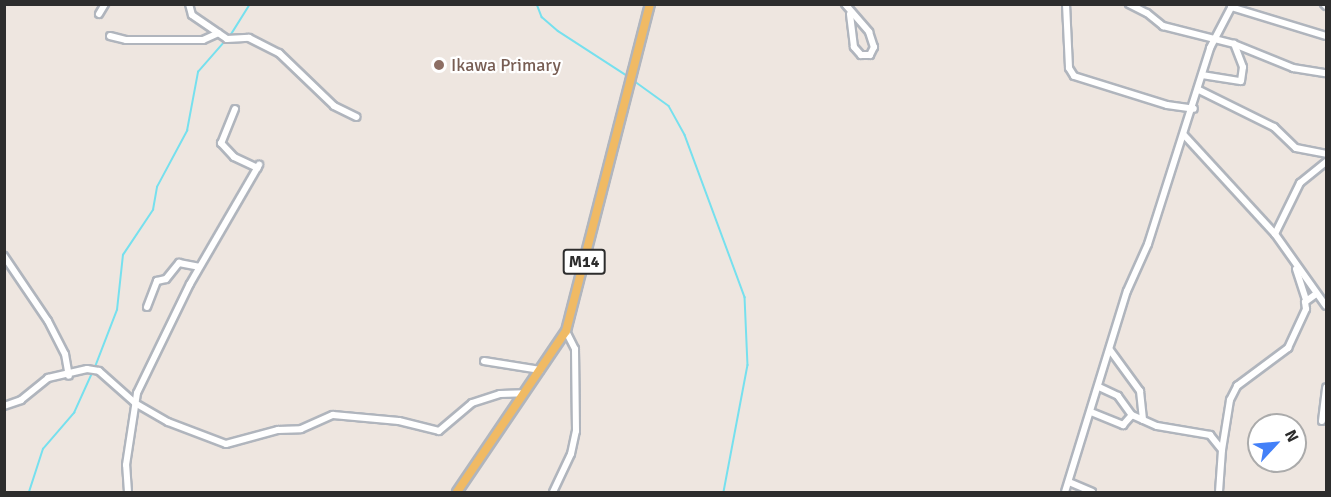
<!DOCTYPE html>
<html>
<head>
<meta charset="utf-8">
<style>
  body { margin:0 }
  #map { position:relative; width:1331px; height:497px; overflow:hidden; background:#eee6e0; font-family:Signika,sans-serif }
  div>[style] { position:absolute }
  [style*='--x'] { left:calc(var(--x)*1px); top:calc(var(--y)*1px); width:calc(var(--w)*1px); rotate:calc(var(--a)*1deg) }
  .stream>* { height:1.5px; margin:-0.75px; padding:0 0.75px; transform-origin:0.75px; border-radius:0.75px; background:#76e0ee }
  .roads { filter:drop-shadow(2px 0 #b0b5bd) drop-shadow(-2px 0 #b0b5bd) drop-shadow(0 2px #b0b5bd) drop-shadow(0 -2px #b0b5bd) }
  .minor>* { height:6px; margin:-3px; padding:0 3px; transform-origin:3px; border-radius:3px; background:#fff }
  .major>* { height:8px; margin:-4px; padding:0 4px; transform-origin:4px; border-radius:4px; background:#f0ba64 }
  .dots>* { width:16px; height:16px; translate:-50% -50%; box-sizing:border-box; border:3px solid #fff; border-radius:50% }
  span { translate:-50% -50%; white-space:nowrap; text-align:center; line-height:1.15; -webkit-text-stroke:4.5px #fff; paint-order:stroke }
  .shield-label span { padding:2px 4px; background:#fff; border:2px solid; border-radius:4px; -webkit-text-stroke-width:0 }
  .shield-label { font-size:16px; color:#2d2d2d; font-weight:700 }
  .education-label { font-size:18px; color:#785e54 }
  .left { translate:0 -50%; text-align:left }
  .frame { position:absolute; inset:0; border:6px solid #2d2d2d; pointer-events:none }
  .north { position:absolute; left:1247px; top:413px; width:60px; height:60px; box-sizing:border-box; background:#fff; border:2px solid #ababab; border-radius:50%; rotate:64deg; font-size:16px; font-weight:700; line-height:24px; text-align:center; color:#2d2d2d }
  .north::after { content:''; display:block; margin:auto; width:21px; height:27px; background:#4380f8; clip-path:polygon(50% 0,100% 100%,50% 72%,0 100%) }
</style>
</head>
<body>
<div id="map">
  <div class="stream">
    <i style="--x:537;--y:4;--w:14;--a:69"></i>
    <i style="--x:542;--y:17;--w:21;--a:41"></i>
    <i style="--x:558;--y:31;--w:85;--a:32.9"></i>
    <i style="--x:230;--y:36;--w:38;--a:-58"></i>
    <i style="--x:633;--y:80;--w:44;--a:35.8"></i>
    <i style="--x:669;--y:106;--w:33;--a:61"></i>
    <i style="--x:685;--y:135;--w:173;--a:69.7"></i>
    <i style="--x:745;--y:297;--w:68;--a:87.5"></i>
    <i style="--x:748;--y:365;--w:129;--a:100.7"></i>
    <i style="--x:95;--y:367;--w:61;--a:-68.9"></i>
    <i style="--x:117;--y:310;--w:55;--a:-83.8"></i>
    <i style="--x:123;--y:255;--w:54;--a:-56.3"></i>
    <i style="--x:153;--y:210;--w:23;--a:-80"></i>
    <i style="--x:157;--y:187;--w:64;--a:-61.8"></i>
    <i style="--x:187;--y:131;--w:60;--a:-79.4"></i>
    <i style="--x:198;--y:72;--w:43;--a:-48.8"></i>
    <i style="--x:29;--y:492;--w:45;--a:-72"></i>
    <i style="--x:43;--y:449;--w:48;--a:-49.3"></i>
    <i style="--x:74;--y:413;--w:46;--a:-65.7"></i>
  </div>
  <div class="roads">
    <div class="minor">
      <i style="--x:189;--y:4;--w:11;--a:75"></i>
      <i style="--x:192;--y:15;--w:42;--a:34.4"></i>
      <i style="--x:227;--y:39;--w:22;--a:-3"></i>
      <i style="--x:249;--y:38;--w:34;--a:27"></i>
      <i style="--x:279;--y:53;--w:76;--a:43.9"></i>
      <i style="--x:334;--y:106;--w:25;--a:26"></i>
      <i style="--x:845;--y:4;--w:37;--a:49"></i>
      <i style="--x:869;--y:32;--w:16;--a:72"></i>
      <i style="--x:874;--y:47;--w:9;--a:117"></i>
      <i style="--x:870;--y:55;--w:9;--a:180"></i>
      <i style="--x:861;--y:55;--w:11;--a:-131"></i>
      <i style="--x:854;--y:47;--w:33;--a:-97"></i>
      <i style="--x:1066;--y:4;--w:64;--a:87.3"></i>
      <i style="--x:1069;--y:68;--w:9;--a:58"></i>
      <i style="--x:1074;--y:76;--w:97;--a:17.3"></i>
      <i style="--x:1167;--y:105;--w:27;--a:8"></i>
      <i style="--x:1129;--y:4;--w:20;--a:27"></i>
      <i style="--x:1147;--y:13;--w:21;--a:39"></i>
      <i style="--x:1163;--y:26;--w:73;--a:14.2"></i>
      <i style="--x:1234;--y:44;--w:64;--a:22.1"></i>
      <i style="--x:1293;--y:68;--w:33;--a:9"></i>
      <i style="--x:1324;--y:4;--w:3;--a:45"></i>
      <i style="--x:1231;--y:7;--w:99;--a:17"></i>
      <i style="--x:99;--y:14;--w:12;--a:-59"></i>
      <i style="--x:110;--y:36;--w:16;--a:14"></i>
      <i style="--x:126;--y:40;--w:77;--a:0"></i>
      <i style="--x:203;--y:40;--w:17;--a:-24"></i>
      <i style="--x:1202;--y:75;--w:39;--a:9"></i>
      <i style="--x:1241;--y:81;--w:14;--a:-82"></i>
      <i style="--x:1243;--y:67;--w:25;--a:-111"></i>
      <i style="--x:1199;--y:90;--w:84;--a:26.3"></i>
      <i style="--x:1274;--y:127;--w:30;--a:44"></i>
      <i style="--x:1296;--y:148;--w:31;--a:11"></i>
      <i style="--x:235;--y:109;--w:37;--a:112"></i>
      <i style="--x:221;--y:143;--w:19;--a:47"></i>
      <i style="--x:234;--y:157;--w:26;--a:25"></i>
      <i style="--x:1184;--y:135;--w:134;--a:47.4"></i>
      <i style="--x:1275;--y:234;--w:88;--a:54.7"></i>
      <i style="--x:1275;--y:234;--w:57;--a:-63.9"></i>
      <i style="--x:1300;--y:183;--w:33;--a:-39"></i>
      <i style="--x:4;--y:256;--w:78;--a:55.9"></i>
      <i style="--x:48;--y:321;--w:37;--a:63"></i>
      <i style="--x:65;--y:354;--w:22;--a:80"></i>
      <i style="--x:1296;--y:269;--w:33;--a:72"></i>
      <i style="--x:147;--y:307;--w:28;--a:-69"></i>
      <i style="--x:157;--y:281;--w:9;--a:-13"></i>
      <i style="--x:166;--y:279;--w:21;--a:-51"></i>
      <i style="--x:179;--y:263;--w:20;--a:11"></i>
      <i style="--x:1110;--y:350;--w:51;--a:53.8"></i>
      <i style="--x:1140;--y:391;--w:29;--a:84"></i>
      <i style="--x:484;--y:361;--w:57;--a:9.1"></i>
      <i style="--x:1099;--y:387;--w:21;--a:25"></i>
      <i style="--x:1118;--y:396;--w:24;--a:54"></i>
      <i style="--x:1132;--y:415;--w:27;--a:24"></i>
      <i style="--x:1157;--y:426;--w:54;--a:9.6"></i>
      <i style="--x:1210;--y:435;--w:19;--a:51"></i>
      <i style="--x:1222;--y:450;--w:42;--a:94.1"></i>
      <i style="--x:4;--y:406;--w:18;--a:-19"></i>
      <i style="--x:21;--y:400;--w:35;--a:-39"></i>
      <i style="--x:48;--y:378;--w:40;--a:-13"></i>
      <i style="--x:87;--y:369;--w:12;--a:9"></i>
      <i style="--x:99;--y:371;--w:48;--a:41.6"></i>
      <i style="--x:135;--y:403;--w:38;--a:30"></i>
      <i style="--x:168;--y:422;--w:62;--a:20.8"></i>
      <i style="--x:226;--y:444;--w:54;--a:-15.1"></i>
      <i style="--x:278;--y:430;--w:23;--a:-2"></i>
      <i style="--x:301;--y:429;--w:35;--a:-24"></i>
      <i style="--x:333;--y:415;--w:66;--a:5.2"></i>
      <i style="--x:399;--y:421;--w:41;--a:14"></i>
      <i style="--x:439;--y:431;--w:43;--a:-40.3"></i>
      <i style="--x:472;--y:403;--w:29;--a:-18"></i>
      <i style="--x:500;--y:394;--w:24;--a:-2"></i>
      <i style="--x:1091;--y:412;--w:35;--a:22"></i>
      <i style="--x:1123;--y:425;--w:13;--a:-48"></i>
      <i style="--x:1322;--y:421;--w:34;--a:-83"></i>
      <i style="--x:1222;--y:450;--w:51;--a:-80.9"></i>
      <i style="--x:1230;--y:400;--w:16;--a:-63"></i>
      <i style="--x:1237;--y:386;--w:64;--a:-36.7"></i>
      <i style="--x:1288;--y:348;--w:43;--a:-65.2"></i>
      <i style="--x:1306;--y:309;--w:7;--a:-98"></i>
      <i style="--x:1305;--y:302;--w:14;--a:-36"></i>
      <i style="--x:1069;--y:482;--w:25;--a:23"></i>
      <i style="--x:128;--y:492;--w:27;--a:-94"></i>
      <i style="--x:126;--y:465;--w:73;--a:-81.3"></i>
      <i style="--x:137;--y:393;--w:121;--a:-64.1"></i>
      <i style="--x:190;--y:284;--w:138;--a:-59.9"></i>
      <i style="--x:553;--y:492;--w:42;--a:-64.7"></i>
      <i style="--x:571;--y:454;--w:24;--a:-78"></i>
      <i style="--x:576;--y:431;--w:82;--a:-90.7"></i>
      <i style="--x:575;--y:349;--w:20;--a:-117"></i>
      <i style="--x:1065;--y:492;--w:210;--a:-72.9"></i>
      <i style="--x:1127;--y:291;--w:51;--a:-65.9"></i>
      <i style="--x:1148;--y:244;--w:206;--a:-72.4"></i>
      <i style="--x:1210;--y:48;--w:50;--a:-62.4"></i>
    </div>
    <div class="major">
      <i style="--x:457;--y:492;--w:194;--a:-55.9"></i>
      <i style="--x:566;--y:331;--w:338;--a:-75.6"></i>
    </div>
  </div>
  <div class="dots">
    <i style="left:439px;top:65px;background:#8d6e63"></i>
  </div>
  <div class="shield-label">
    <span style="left:584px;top:262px">M14</span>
  </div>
  <div class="education-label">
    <span class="left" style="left:451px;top:65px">Ikawa Primary</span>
  </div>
  <div class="frame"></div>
  <div class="north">N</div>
</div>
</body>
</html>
